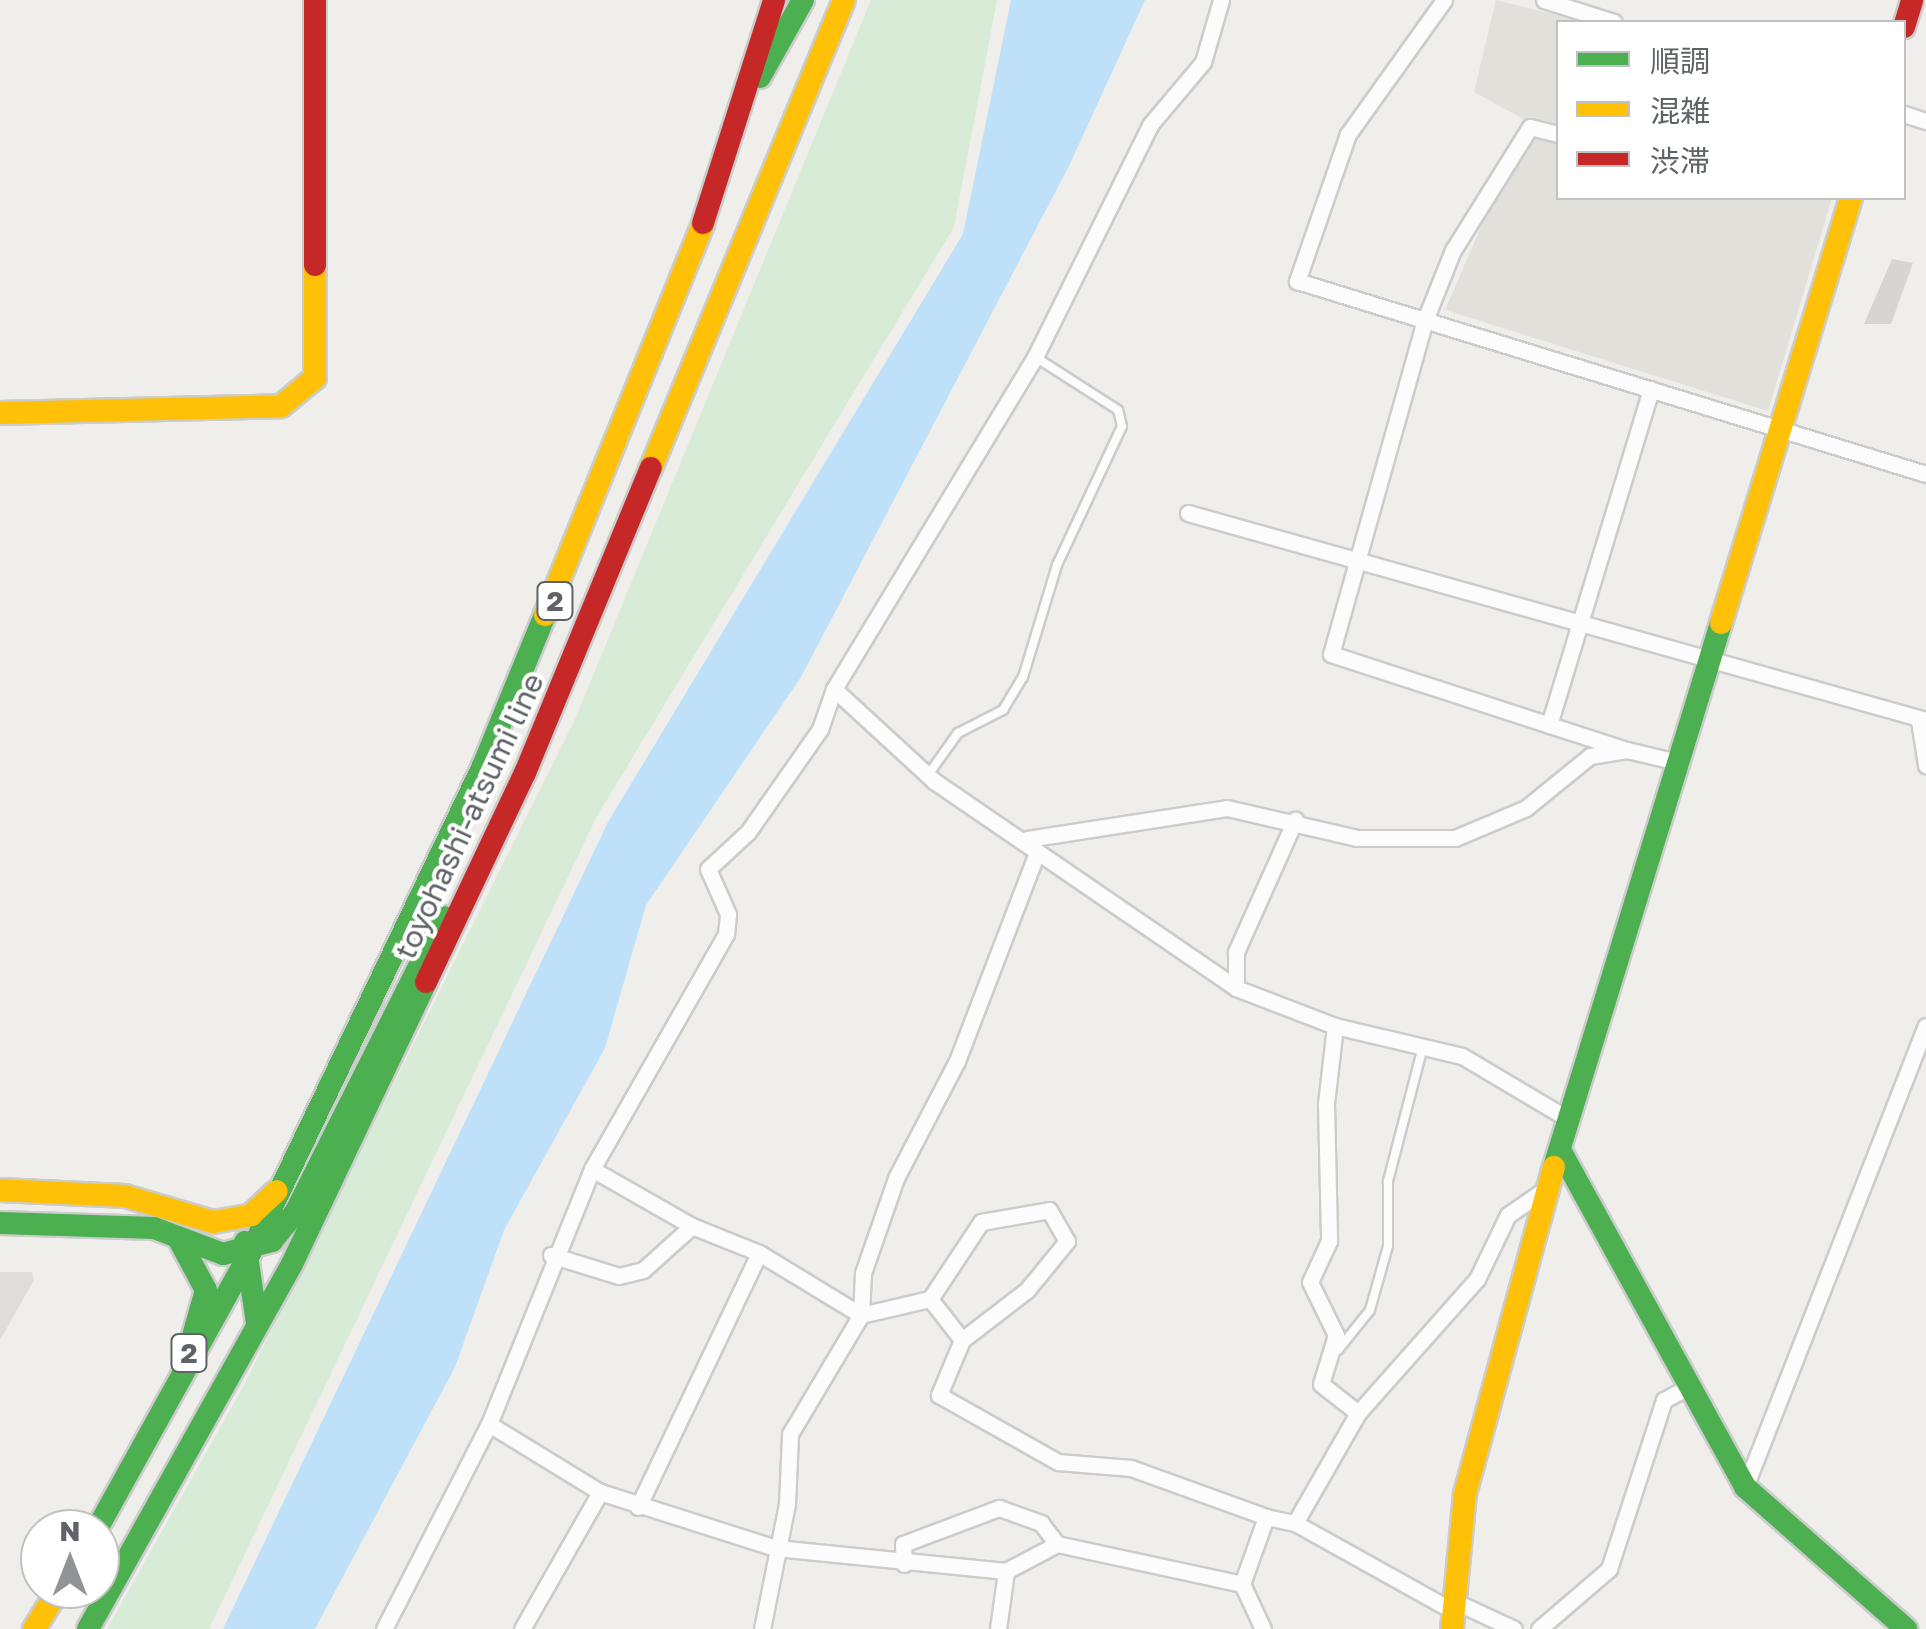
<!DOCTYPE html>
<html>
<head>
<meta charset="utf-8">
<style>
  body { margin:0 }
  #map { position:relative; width:1926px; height:1629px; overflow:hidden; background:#efeeea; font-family:"Golos Text","Noto Sans JP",sans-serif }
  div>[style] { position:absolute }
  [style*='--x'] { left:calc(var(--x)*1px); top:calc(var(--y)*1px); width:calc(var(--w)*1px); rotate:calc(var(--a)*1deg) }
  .industrial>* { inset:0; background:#dfddda }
  .education>* { inset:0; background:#e2e0da }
  .green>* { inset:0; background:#d8ebd6 }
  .water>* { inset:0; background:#bfe0f9 }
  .building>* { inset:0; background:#d6d5d3 }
  .roads { filter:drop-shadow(2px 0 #cbcccc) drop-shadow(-2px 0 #cbcccc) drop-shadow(0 2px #cbcccc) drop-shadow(0 -2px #cbcccc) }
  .lane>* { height:8px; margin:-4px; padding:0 4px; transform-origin:4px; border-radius:4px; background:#fdfcfc }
  .street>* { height:15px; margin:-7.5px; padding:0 7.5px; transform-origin:7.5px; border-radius:7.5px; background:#fdfcfc }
  .fast>* { height:22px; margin:-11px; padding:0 11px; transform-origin:11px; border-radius:11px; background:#4caf50 }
  .slow>* { height:22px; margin:-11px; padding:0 11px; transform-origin:11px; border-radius:11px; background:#ffc107 }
  .jam>* { height:22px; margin:-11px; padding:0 11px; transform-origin:11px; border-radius:11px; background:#c62828 }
  span { translate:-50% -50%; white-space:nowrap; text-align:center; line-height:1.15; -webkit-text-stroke:8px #fff; paint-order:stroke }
  .shield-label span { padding:2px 8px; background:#fff; border:2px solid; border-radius:8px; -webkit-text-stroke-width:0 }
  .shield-label { font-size:28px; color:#5f6368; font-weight:700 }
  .street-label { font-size:30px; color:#5f6368 }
  .legend { position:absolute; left:1556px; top:20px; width:350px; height:180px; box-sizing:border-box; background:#fff; border:2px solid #bfc1c3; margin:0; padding:12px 18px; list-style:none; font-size:30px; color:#5f6368 }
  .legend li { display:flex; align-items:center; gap:20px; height:50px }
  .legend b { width:50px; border:2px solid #bfc1c3 }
  .north { position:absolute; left:20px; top:1509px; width:100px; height:100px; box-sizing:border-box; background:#fff; border:2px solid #bfc1c3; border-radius:50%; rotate:0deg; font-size:28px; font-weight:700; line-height:40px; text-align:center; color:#5f6368 }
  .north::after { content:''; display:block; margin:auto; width:35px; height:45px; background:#919496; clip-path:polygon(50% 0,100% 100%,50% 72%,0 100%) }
</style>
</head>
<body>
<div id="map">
  <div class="industrial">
    <i style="clip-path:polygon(0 1272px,32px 1272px,34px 1280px,0 1340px)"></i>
  </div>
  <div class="education">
    <i style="clip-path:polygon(1496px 0,1583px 22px,1558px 22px,1558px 198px,1832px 198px,1768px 411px,1445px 310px,1527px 121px,1474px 92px)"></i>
  </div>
  <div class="green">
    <i style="clip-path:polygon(871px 0,997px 0,954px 227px,597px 816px,209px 1629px,107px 1629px,242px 1389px,576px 717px)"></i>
  </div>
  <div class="water">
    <i style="clip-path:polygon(1011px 0,1145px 0,1069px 166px,801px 677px,646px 905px,605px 1048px,504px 1230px,455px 1367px,315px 1629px,223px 1629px,608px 822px,963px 234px)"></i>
  </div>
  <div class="building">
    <i style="clip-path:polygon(1892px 259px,1913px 263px,1891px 324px,1864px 324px)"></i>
  </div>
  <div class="roads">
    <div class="lane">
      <i style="--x:928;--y:775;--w:52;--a:-54.5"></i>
      <i style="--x:958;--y:733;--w:51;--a:-27.1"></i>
      <i style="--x:1003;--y:710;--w:39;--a:-59"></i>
      <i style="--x:1023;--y:677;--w:117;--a:-73.1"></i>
      <i style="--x:1057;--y:565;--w:153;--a:-64.9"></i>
      <i style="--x:1122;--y:426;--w:16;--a:-104"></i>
      <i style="--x:1118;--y:410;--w:98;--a:-147.4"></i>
      <i style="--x:1338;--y:1350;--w:51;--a:-51.3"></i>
      <i style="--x:1370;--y:1310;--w:66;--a:-74.3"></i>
      <i style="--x:1388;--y:1246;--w:65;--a:-90"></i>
      <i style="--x:1388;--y:1181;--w:138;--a:-75.4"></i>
    </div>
    <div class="street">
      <i style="--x:1444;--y:0;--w:165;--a:125.6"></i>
      <i style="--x:1348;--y:134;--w:156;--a:109.1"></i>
      <i style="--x:1297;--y:281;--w:658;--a:17.06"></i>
      <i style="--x:1544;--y:0;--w:73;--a:17.4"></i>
      <i style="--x:1904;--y:114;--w:23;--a:18"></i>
      <i style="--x:1558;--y:134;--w:29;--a:-166"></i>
      <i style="--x:1530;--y:127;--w:145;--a:122"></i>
      <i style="--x:1453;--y:250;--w:75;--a:111.8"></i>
      <i style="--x:1425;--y:320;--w:347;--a:105.7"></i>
      <i style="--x:1331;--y:654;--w:311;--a:18"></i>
      <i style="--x:1188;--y:513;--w:766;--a:15.67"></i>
      <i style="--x:834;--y:689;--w:136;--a:42.6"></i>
      <i style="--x:934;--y:781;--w:366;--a:34.4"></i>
      <i style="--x:1236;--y:988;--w:106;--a:21"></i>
      <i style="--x:1335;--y:1026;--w:130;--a:13.3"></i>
      <i style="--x:1462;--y:1056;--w:126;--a:30.7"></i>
      <i style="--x:1919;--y:720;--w:46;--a:81.2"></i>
      <i style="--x:1549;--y:725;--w:351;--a:-73.1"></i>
      <i style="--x:1027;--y:839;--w:202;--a:-8.8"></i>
      <i style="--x:1227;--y:808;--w:133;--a:13"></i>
      <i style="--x:1357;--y:838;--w:98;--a:0"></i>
      <i style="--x:1455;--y:838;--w:77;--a:-22.9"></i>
      <i style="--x:1526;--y:808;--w:82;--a:-39.1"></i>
      <i style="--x:1590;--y:756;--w:37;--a:-9"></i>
      <i style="--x:1627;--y:750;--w:56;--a:13.5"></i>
      <i style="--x:1236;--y:988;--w:36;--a:-90"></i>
      <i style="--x:1236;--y:952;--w:145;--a:-65.9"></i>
      <i style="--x:1335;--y:1026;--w:79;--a:96.6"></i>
      <i style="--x:1326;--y:1104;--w:137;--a:88.7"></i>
      <i style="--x:1329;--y:1241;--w:45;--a:114.9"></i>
      <i style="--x:1310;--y:1282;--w:59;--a:63.9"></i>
      <i style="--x:1336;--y:1335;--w:51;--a:107"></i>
      <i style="--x:1321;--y:1384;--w:47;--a:38.1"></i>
      <i style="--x:592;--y:1169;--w:115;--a:29.7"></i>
      <i style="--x:551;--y:1255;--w:71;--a:17.2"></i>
      <i style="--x:619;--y:1276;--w:25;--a:-14"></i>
      <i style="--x:643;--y:1270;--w:66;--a:-41.9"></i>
      <i style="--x:692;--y:1226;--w:72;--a:21.9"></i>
      <i style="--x:759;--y:1253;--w:119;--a:31.3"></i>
      <i style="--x:861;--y:1315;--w:71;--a:-13.1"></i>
      <i style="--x:930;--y:1299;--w:92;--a:-56.5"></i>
      <i style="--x:981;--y:1222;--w:69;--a:-10"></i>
      <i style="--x:1049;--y:1210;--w:36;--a:60"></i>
      <i style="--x:1067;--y:1241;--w:63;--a:129.2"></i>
      <i style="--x:1027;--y:1290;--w:82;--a:142.4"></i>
      <i style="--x:962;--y:1340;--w:60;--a:112.7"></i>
      <i style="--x:939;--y:1395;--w:137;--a:29.4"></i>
      <i style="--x:1058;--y:1462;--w:73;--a:4.7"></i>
      <i style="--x:1131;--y:1468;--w:144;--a:19.9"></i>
      <i style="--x:930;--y:1299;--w:52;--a:52"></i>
      <i style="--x:489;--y:1424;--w:130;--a:31.5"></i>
      <i style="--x:600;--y:1492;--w:185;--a:17.7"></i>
      <i style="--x:776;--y:1548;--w:231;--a:5.7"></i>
      <i style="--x:1006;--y:1571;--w:58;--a:-27.9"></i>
      <i style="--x:1057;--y:1544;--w:189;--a:12.2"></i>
      <i style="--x:1745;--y:1487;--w:495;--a:-68.6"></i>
      <i style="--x:638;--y:1507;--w:281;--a:-64.5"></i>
      <i style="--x:1295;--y:1523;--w:127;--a:-60.2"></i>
      <i style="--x:1358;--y:1413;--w:179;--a:-48.4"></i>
      <i style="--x:1477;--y:1279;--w:71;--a:-64.2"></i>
      <i style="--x:1508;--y:1215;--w:47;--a:-34.7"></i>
      <i style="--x:904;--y:1564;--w:20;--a:-93"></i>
      <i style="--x:903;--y:1544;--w:103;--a:-20.6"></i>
      <i style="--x:999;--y:1508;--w:45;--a:19.7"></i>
      <i style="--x:1041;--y:1523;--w:26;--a:53"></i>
      <i style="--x:1454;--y:1601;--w:66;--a:25"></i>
      <i style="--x:384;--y:1629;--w:230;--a:-62.9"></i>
      <i style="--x:489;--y:1424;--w:275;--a:-68"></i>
      <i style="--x:592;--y:1169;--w:271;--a:-60.3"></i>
      <i style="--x:726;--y:934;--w:20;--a:-84"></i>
      <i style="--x:728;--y:914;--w:49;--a:-114"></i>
      <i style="--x:708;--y:869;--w:54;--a:-42.8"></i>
      <i style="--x:748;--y:832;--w:126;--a:-55"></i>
      <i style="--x:820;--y:729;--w:42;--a:-70.7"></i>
      <i style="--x:834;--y:689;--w:388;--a:-58.8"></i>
      <i style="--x:1035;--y:357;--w:259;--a:-63.6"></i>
      <i style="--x:1150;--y:125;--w:82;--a:-49.9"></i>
      <i style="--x:1203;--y:62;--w:65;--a:-73.8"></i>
      <i style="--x:522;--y:1629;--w:158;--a:-60.3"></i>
      <i style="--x:762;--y:1629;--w:127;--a:-78.7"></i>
      <i style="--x:787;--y:1504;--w:70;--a:-87.5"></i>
      <i style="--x:790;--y:1434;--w:139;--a:-59.2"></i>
      <i style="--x:861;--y:1315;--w:42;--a:-87.3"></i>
      <i style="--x:863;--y:1273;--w:101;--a:-70.8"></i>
      <i style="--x:896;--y:1178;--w:132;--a:-62.5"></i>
      <i style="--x:957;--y:1061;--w:221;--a:-69"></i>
      <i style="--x:998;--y:1629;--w:59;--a:-82.1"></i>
      <i style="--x:1263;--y:1629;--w:50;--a:-115"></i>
      <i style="--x:1242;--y:1584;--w:71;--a:-70.3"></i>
      <i style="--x:1266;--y:1517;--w:30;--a:12"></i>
      <i style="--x:1295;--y:1523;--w:181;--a:29.1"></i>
      <i style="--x:1539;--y:1629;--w:92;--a:-40.6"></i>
      <i style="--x:1609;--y:1569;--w:178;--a:-72"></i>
      <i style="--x:1664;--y:1400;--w:24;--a:-28"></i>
    </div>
    <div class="fast">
      <i style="--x:760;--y:77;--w:88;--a:-60.8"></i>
      <i style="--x:1560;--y:1150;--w:384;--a:61.2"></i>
      <i style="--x:1745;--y:1487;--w:215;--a:41.4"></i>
      <i style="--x:1554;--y:1167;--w:569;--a:-72.93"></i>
      <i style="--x:0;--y:1223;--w:154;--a:1.9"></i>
      <i style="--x:154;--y:1228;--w:74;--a:20.6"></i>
      <i style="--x:223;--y:1254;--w:51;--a:-14.9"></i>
      <i style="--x:272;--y:1241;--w:38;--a:-51"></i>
      <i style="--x:296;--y:1211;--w:329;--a:-63.3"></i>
      <i style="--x:178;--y:1238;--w:59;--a:61.7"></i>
      <i style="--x:206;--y:1290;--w:62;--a:105.8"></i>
      <i style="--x:245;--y:1242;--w:82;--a:81.6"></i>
      <i style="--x:97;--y:1529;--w:316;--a:-61"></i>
      <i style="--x:250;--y:1253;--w:540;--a:-64.43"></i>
      <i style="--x:483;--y:766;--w:163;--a:-67.7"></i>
      <i style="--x:88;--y:1629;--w:418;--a:-60.8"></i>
      <i style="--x:292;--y:1264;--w:312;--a:-64.6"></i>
    </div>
    <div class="slow">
      <i style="--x:0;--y:413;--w:281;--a:-1.4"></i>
      <i style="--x:281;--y:406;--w:44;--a:-39.5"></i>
      <i style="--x:315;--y:378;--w:113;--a:-90"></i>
      <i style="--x:651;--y:468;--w:506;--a:-67.59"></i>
      <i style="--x:545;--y:615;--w:423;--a:-68"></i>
      <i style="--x:1721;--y:623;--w:444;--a:-73"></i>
      <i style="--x:0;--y:1190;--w:125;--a:2.7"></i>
      <i style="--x:125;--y:1196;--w:92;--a:16.5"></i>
      <i style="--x:213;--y:1222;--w:39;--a:-10"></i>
      <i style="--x:251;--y:1215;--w:35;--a:-43"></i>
      <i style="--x:34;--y:1629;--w:47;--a:-58"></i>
      <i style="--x:1452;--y:1629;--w:136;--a:-84.5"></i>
      <i style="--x:1465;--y:1494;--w:339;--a:-74.8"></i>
    </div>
    <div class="jam">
      <i style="--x:315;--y:0;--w:265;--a:90"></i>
      <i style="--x:1904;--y:27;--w:28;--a:-73"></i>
      <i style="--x:703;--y:223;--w:234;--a:-72.3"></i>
      <i style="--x:426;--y:982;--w:231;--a:-64.7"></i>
      <i style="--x:525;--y:773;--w:330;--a:-67.6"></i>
    </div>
  </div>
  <div class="shield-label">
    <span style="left:555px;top:601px">2</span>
    <span style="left:189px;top:1353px">2</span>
  </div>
  <div class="street-label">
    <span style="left:469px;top:816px;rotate:-65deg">toyohashi-atsumi line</span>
  </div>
  <ul class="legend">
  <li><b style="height:12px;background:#4caf50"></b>順調</li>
  <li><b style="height:12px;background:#ffc107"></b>混雑</li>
  <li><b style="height:12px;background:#c62828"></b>渋滞</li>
  </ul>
  <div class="north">N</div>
</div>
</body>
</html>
